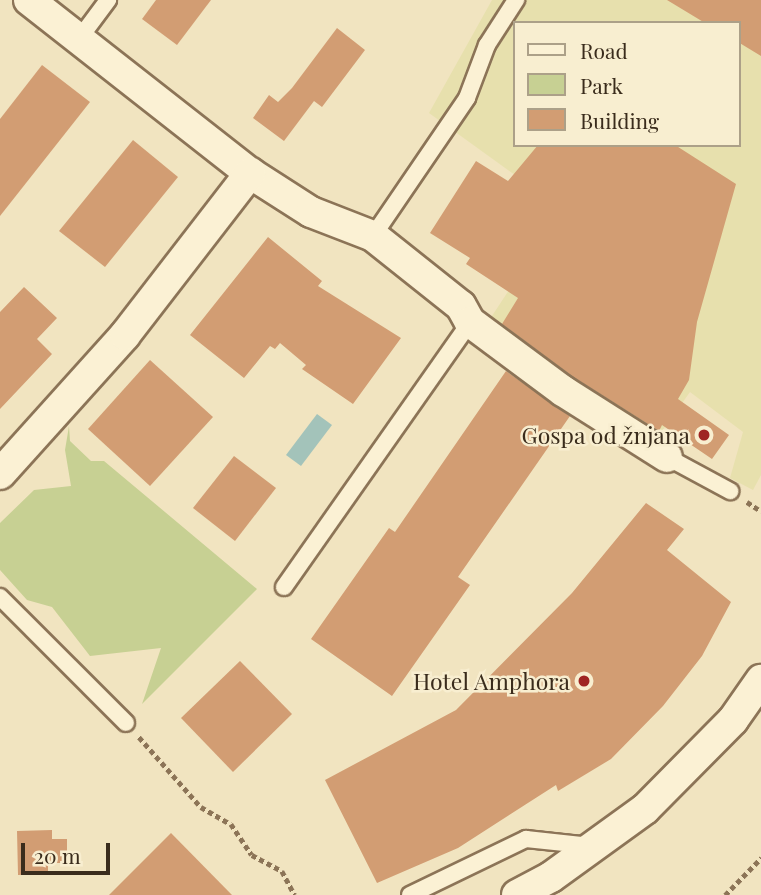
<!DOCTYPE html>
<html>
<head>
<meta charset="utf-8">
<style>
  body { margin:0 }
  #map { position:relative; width:761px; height:895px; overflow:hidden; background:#f1e4c0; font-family:"Playfair Display",serif }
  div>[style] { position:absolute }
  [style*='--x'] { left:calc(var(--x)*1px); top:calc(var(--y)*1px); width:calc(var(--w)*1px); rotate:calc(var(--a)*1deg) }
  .farmland>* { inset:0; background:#e7e0ad }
  .green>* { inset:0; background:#c7d093 }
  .water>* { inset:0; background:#a3c3ba }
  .building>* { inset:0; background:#d29d73 }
  .path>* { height:4.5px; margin-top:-2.25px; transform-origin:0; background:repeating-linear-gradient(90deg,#8c7457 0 5px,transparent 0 8.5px) }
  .roads { filter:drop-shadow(2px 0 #8c7457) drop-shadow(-2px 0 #8c7457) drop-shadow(0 2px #8c7457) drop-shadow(0 -2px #8c7457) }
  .lane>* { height:16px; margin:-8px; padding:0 8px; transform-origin:8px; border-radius:8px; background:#fbf1d4 }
  .street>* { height:30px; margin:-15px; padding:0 15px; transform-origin:15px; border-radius:15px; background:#fbf1d4 }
  .dots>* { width:19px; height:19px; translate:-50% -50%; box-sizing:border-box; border:4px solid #f8eed0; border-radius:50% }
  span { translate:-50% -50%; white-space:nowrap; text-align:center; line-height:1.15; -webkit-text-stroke:5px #f8eed0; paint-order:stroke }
  .poi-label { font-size:23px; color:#3a2c1c }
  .right { translate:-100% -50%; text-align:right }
  .legend { position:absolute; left:513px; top:21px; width:228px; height:126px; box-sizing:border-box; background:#f8eed0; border:2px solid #aca088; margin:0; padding:9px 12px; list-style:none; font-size:21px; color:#3a2c1c }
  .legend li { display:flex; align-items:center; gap:14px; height:35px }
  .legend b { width:35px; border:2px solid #aca088 }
  .scale { position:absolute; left:21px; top:843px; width:89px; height:32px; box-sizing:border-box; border:4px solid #3a2c1c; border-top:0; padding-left:9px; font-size:21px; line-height:24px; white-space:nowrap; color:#3a2c1c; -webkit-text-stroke:5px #f8eed0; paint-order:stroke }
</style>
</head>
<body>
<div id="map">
  <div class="farmland">
    <i style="clip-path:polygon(evenodd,492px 0,761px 0,761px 475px,753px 490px,730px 478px,743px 432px,690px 392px,655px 441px,488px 322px,562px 209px,429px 113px,492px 0,514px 23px,738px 23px,738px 145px,514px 145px,514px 23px)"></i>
  </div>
  <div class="green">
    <i style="clip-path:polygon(69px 426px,70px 441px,91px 461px,104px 461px,257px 589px,142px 704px,161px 648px,90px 656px,52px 607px,27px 600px,0 570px,0 523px,34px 490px,71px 486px,65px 450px)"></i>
  </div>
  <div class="water">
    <i style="clip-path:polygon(317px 414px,332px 425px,301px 466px,286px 455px)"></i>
  </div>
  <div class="building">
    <i style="clip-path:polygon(156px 0,211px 0,177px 45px,142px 19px)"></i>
    <i style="clip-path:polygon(667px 0,761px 0,761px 56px,738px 42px,738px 23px,705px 23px)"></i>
    <i style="clip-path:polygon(337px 28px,365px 50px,322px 107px,314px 101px,284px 141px,253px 118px,269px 95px,278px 102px,292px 88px)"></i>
    <i style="clip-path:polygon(42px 65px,90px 102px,0 216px,0 119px)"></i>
    <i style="clip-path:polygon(133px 140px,178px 177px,105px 267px,59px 231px)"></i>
    <i style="clip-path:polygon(538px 145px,675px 145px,736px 184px,697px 322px,689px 380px,678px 399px,729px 435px,712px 459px,662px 425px,659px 431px,573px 377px,502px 324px,518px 298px,466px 264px,470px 258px,430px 233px,476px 161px,508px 181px)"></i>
    <i style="clip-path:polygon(268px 237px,322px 281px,318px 286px,401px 338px,353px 404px,302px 369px,306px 365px,280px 343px,275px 349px,270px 346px,244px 378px,190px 335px)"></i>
    <i style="clip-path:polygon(24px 287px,57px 318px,37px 339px,52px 354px,0 409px,0 312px)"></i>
    <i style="clip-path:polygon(150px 360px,213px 417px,150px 486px,88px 429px)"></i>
    <i style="clip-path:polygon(506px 371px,570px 416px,458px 577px,470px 585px,392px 696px,311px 639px,389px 528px,395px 532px)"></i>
    <i style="clip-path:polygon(234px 456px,276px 488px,235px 541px,193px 508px)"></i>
    <i style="clip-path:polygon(646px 503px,684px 529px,667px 550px,731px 602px,702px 656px,663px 706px,611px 759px,558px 791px,556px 785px,458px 848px,377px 883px,325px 780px,456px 710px,572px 593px)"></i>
    <i style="clip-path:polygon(240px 661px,292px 714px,233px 772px,181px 718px)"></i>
    <i style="clip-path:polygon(52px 830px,52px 839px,67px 839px,67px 863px,48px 863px,48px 874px,18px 875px,17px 831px)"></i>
    <i style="clip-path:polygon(171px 833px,232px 895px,109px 895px)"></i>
  </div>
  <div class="path">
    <i style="--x:747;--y:502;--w:17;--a:33"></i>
    <i style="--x:139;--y:737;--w:94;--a:48.5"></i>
    <i style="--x:201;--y:807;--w:34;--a:30"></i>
    <i style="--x:231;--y:824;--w:37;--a:56"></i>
    <i style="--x:252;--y:855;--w:34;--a:28"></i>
    <i style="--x:282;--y:871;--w:27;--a:62"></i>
    <i style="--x:725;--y:895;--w:52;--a:-45.8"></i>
  </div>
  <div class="roads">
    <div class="lane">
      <i style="--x:79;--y:39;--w:49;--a:-53.4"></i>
      <i style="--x:373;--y:236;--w:167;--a:-55.7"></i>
      <i style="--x:467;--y:98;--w:57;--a:-69.3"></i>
      <i style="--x:487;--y:45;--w:54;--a:-57.2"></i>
      <i style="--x:667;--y:457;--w:72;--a:28.4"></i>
      <i style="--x:284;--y:587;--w:324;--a:-54.9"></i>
      <i style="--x:0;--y:597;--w:178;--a:45"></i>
      <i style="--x:410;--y:895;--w:129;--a:-25.8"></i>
      <i style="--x:526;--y:839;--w:65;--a:6.1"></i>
    </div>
    <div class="street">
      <i style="--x:29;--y:0;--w:281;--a:38.1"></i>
      <i style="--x:250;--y:173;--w:72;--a:32.6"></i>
      <i style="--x:311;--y:212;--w:66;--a:21.2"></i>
      <i style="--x:373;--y:236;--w:112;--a:38.5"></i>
      <i style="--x:461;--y:306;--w:18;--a:61"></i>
      <i style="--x:470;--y:322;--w:116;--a:36.6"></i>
      <i style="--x:563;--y:391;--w:123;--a:32.4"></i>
      <i style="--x:0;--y:474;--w:187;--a:-48"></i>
      <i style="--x:125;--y:335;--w:205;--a:-52.3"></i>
      <i style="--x:517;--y:895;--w:38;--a:-28"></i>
      <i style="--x:551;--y:877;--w:116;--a:-35.9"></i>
      <i style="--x:645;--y:809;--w:125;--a:-45.3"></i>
      <i style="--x:733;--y:720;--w:49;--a:-55"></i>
    </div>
  </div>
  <div class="dots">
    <i style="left:704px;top:435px;background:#9f2522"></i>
    <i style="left:584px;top:681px;background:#9f2522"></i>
  </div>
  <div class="poi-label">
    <span class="right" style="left:690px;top:435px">Gospa od žnjana</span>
    <span class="right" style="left:570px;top:681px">Hotel Amphora</span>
  </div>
  <ul class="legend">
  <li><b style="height:9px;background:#fbf1d4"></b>Road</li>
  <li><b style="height:19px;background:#c7d093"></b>Park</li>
  <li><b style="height:19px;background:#d29d73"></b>Building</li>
  </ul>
  <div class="scale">20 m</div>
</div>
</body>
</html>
